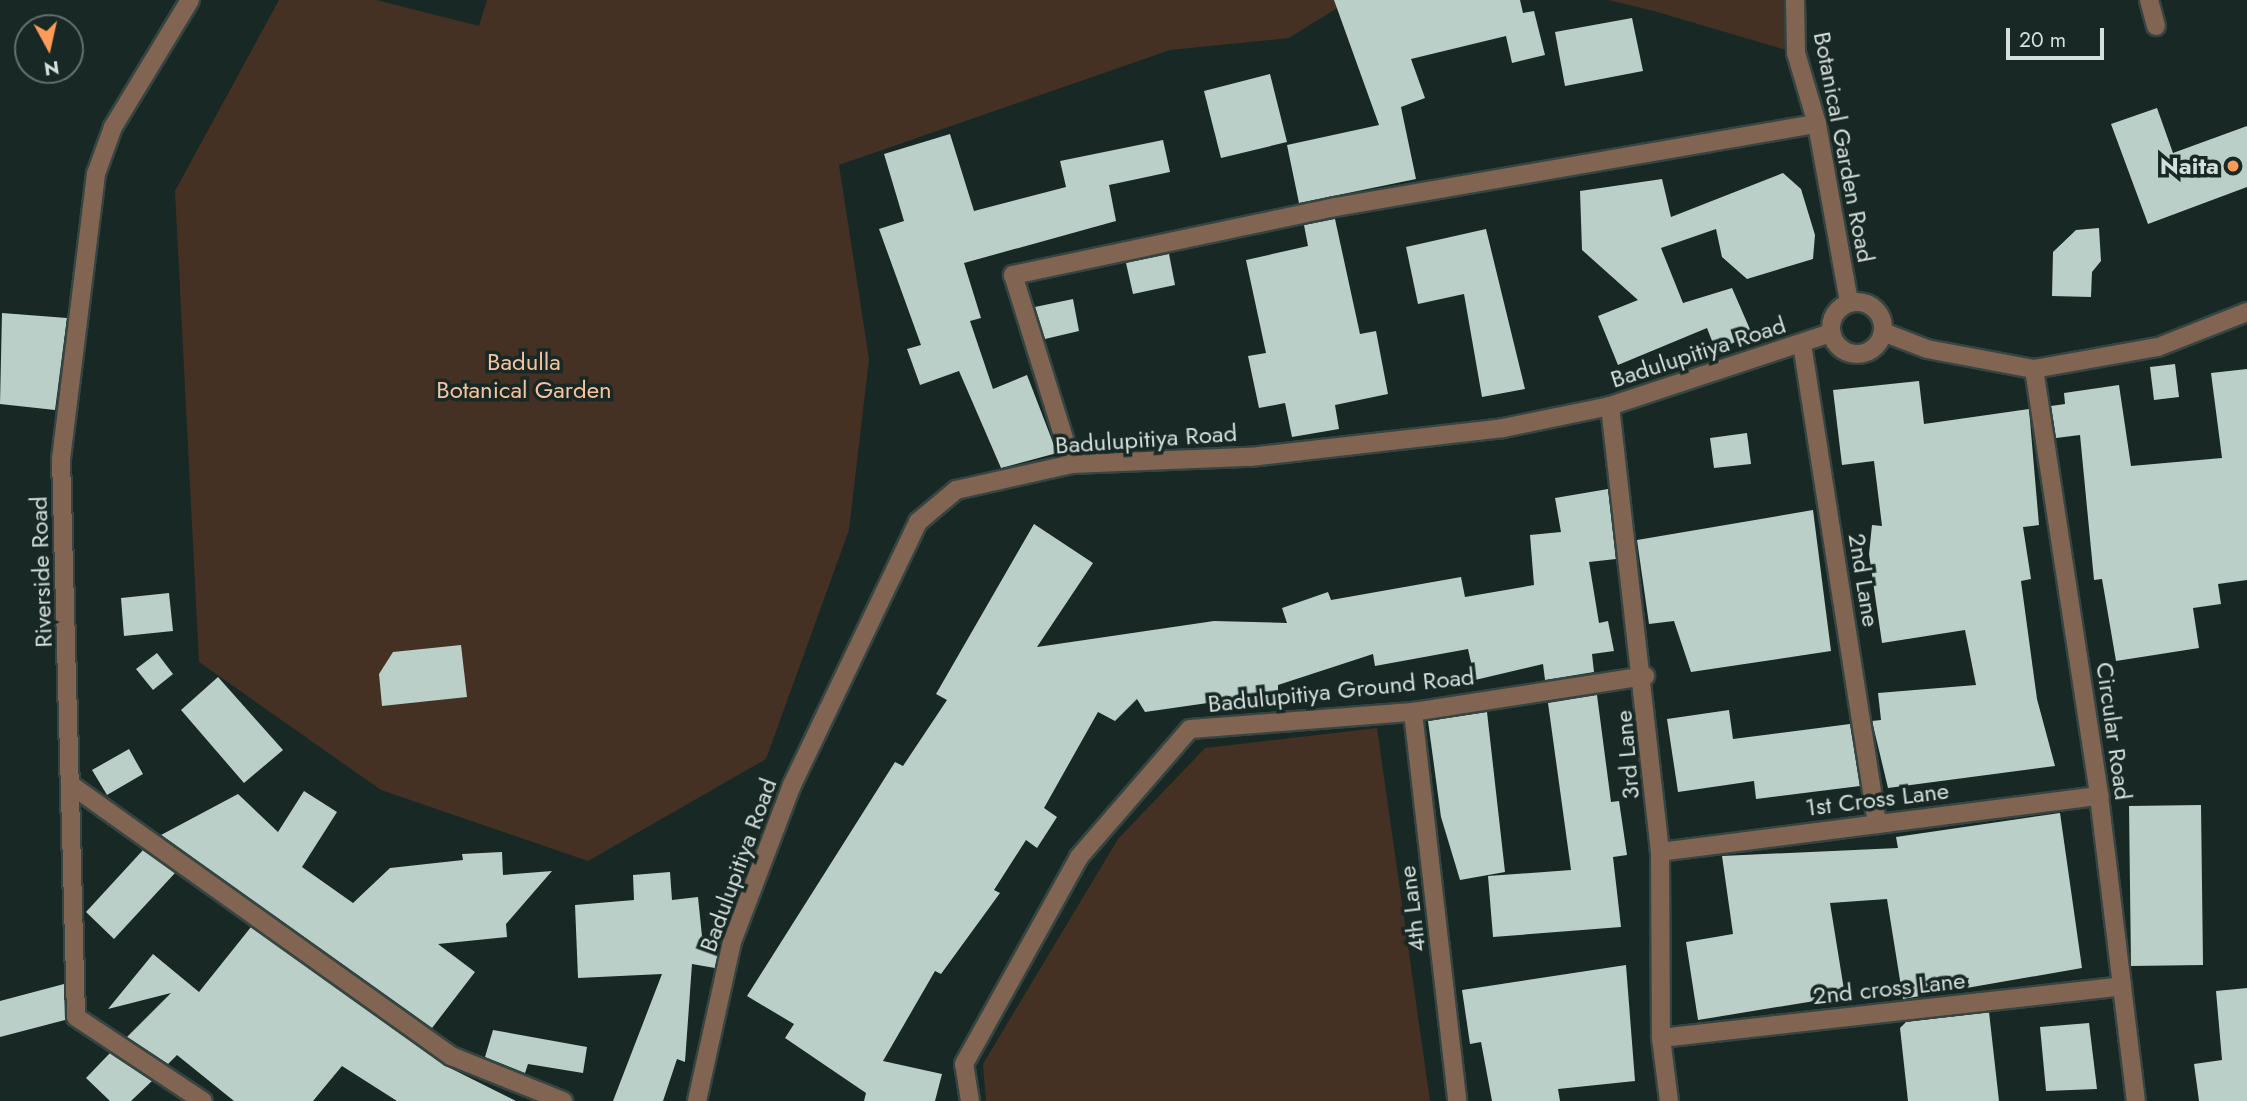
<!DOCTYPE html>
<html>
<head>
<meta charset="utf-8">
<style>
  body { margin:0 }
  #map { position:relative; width:2247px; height:1101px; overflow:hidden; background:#182824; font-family:Jost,sans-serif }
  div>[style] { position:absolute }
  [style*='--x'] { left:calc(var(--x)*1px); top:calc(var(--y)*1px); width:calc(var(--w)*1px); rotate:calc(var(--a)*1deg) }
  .green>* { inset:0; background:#453124 }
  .building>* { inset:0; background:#bacfc8 }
  .roads { filter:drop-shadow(2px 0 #364541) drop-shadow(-2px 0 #364541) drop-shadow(0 2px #364541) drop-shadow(0 -2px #364541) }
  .minor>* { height:18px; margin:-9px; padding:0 9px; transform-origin:9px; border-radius:9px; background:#816452 }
  .minor>.ring { margin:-9px; padding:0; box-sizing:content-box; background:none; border:18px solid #816452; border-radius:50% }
  .dots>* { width:19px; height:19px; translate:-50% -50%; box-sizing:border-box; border:4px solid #182824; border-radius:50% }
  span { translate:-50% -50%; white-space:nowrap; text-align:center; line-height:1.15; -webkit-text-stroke:7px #182824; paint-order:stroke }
  .street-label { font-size:24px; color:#d5dfdc }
  .poi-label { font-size:24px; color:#d5dfdc; font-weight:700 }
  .right { translate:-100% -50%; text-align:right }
  .park-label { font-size:24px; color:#f6c3a1 }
  .north { position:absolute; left:14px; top:14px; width:70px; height:70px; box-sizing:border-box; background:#182824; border:2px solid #64716e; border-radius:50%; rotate:172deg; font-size:19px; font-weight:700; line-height:28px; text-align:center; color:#d5dfdc }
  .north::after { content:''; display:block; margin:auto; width:24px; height:32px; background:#fe9c57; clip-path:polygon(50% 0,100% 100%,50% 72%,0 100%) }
  .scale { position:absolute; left:2006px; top:28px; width:98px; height:32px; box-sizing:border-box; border:4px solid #d5dfdc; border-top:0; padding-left:9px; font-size:21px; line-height:24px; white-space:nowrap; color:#d5dfdc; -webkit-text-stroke:5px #182824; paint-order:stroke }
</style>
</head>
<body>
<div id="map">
  <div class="green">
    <i style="clip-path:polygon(279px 0,376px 0,479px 26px,487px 0,1350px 0,1289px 38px,1170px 50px,839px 165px,869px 359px,849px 530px,766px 759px,588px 861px,381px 790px,199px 662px,175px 191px)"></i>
    <i style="clip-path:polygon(1608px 0,1795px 0,1796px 53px,1654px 11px)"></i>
    <i style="clip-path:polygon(1377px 728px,1430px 1101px,986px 1101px,983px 1064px,1118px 839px,1205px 748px)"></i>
  </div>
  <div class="building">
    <i style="clip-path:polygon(1334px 0,1520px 0,1523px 13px,1534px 11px,1545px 55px,1512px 63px,1506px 36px,1411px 59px,1425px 98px,1401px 107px,1416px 179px,1299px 203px,1287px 145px,1379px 125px)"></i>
    <i style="clip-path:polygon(1632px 18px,1643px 71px,1565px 86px,1555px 32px)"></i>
    <i style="clip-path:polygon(1270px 74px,1287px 142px,1221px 158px,1204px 91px)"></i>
    <i style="clip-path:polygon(2157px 108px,2173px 153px,2247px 126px,2247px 187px,2148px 224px,2111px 124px)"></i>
    <i style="clip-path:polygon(950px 134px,974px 211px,1066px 187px,1060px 161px,1163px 140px,1170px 172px,1109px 185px,1116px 221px,964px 263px,981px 318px,970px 321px,993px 389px,1027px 375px,1057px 453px,1001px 468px,959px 371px,920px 385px,907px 349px,921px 345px,879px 229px,904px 221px,884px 154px)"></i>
    <i style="clip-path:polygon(1783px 173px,1801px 189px,1815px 235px,1813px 259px,1747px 279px,1722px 257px,1716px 229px,1661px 248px,1683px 303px,1732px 288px,1752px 334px,1716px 351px,1707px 328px,1618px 365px,1598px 316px,1638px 300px,1582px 250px,1580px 191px,1662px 179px,1671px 217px)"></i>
    <i style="clip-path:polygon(1335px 219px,1360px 334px,1376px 331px,1388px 394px,1335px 405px,1339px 429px,1292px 437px,1285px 403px,1259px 408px,1248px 356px,1266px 353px,1246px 260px,1308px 246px,1304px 225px)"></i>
    <i style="clip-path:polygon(2099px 228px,2101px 261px,2092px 272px,2091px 297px,2052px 296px,2053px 252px,2076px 230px)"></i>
    <i style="clip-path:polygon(1486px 229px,1525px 389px,1482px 397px,1464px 294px,1418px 304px,1406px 247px)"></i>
    <i style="clip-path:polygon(1169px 254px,1175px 285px,1133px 294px,1126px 263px)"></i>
    <i style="clip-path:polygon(1073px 299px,1079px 331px,1045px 339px,1035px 307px)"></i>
    <i style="clip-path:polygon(2px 313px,67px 318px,55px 410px,0 404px)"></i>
    <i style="clip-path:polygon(2175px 364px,2179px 397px,2154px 400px,2150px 367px)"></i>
    <i style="clip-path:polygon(2247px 369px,2247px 580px,2218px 584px,2221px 604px,2193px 608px,2199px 648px,2116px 661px,2102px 579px,2094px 580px,2080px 435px,2056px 438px,2051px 406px,2065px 404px,2064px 393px,2119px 385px,2131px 466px,2222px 458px,2211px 373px)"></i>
    <i style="clip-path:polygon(1919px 381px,1924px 424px,2029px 409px,2039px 525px,2023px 527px,2031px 579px,2021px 581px,2037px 699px,2055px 766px,1888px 788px,1872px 721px,1881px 720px,1878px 693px,1976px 685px,1965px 630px,1882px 643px,1869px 554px,1872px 525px,1882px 526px,1874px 461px,1842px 465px,1833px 390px)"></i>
    <i style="clip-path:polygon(1747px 433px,1751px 464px,1714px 468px,1710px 438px)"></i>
    <i style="clip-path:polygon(1608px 489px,1616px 559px,1589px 562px,1599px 623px,1608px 621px,1614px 651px,1592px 654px,1594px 672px,1545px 680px,1543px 664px,1475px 680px,1468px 649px,1375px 666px,1373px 654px,1278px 685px,1278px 693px,1145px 712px,1137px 699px,1115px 721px,1098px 712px,1044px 808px,1057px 817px,1037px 848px,1026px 840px,994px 890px,1000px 893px,941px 974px,935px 971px,883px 1061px,942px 1074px,935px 1101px,864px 1101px,866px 1093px,785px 1038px,794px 1024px,747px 996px,895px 762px,903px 766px,947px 700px,936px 694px,1034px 524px,1093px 563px,1037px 647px,1214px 621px,1287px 623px,1282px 608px,1328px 592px,1331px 600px,1461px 577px,1465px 597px,1534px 585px,1530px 535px,1561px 532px,1555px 498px)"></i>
    <i style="clip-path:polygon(1813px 510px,1831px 651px,1691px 672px,1674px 621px,1649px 624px,1637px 540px)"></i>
    <i style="clip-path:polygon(169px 593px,173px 631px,124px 636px,121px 598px)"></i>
    <i style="clip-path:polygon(461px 645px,467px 697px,382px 706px,379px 674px,393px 652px)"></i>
    <i style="clip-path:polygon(157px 653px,173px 674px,153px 690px,136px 669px)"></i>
    <i style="clip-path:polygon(218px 677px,283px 750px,244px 783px,181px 710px)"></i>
    <i style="clip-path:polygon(1597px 695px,1611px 802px,1619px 801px,1627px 855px,1613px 857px,1621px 927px,1493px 937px,1488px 876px,1571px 870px,1548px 703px)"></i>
    <i style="clip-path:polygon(1729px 710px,1733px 739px,1850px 724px,1860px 786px,1756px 799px,1754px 781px,1678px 792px,1667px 719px)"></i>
    <i style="clip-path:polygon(1487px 712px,1505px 872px,1460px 880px,1441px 817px,1428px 721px)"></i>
    <i style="clip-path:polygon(129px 749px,143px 774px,107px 795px,92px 770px)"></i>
    <i style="clip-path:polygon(304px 791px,337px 812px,302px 867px,353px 903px,390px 868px,463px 860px,462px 854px,502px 852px,503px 875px,552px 871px,506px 924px,507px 937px,438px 944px,475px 972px,432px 1028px,161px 835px,238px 794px,278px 832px)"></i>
    <i style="clip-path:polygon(2201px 805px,2203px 965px,2131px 966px,2129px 806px)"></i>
    <i style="clip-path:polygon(2060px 813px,2082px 968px,1903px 999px,1887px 899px,1830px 903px,1845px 996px,1698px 1020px,1686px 942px,1733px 934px,1722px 856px,1898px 848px,1896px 837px)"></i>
    <i style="clip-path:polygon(143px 850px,175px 873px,114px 939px,86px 912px)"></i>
    <i style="clip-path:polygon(670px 872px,672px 900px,698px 897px,702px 936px,721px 938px,715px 968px,692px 964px,685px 1062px,677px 1059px,663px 1101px,613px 1101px,662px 974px,578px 978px,575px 905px,634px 900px,633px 875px)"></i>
    <i style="clip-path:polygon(251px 927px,444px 1065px,516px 1101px,397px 1101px,342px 1066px,313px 1101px,234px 1101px,177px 1055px,168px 1064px,127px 1037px,171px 993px,108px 1009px,153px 954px,199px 992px)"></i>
    <i style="clip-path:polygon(1626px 965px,1635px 1081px,1558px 1089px,1560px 1101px,1492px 1101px,1481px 1042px,1470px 1044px,1462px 990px)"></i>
    <i style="clip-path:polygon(64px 984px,65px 1020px,0 1037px,0 1001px)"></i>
    <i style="clip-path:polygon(2247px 988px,2247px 1101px,2199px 1101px,2194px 1064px,2222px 1060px,2216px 991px)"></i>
    <i style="clip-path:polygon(1989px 1012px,1999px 1101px,1908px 1101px,1900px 1028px,1906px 1022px)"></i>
    <i style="clip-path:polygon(2089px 1023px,2097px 1089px,2046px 1091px,2040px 1027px)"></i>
    <i style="clip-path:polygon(493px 1030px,587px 1047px,583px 1073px,528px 1064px,525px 1073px,485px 1057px)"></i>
    <i style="clip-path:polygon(110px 1053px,152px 1081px,131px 1101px,110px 1101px,86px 1078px)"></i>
  </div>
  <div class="roads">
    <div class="minor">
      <i style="--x:190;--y:0;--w:149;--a:121.2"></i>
      <i style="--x:113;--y:127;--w:50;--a:109.9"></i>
      <i style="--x:96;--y:174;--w:286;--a:97"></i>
      <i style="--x:61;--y:458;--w:559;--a:88.46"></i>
      <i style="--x:76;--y:1017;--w:152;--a:33.5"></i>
      <i style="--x:1795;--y:0;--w:53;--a:88.9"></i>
      <i style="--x:1796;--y:53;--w:74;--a:73.5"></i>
      <i style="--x:1817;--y:124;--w:181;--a:79.8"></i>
      <i style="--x:2149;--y:0;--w:27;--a:75"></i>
      <i class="ring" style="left:1831px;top:302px;width:34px;height:34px"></i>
      <i style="--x:1883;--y:332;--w:47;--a:21.1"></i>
      <i style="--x:1927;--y:349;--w:109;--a:10.6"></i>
      <i style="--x:2034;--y:369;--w:126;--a:-10.1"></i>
      <i style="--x:2158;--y:347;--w:96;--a:-21.5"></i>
      <i style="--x:1802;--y:344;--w:486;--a:81.1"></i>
      <i style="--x:2034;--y:369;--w:432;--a:81.3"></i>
      <i style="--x:2099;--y:796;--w:307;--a:83.1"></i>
      <i style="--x:1610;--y:406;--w:449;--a:83.6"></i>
      <i style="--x:1660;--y:852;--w:186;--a:89.7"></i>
      <i style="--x:1661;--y:1038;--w:64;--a:82.8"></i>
      <i style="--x:1072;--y:464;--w:198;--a:-107.3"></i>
      <i style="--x:1013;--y:275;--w:329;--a:-11.9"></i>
      <i style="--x:1335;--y:207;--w:489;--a:-9.8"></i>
      <i style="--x:1413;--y:712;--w:391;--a:83.5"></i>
      <i style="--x:74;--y:787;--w:463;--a:35.5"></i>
      <i style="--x:451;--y:1056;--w:121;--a:21.9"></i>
      <i style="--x:1660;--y:852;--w:443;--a:-7.3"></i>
      <i style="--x:1661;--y:1038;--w:464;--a:-6.4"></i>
      <i style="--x:697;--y:1101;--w:163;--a:-77.6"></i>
      <i style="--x:732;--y:942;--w:168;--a:-69.1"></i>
      <i style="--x:792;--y:785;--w:292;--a:-64.4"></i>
      <i style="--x:918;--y:522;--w:50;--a:-40.1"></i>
      <i style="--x:956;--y:490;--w:119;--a:-12.6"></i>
      <i style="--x:1072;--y:464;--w:178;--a:-2.3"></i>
      <i style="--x:1250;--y:457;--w:255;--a:-6.5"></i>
      <i style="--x:1503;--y:428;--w:109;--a:-11.6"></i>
      <i style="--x:1610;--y:406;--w:233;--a:-18.3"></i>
      <i style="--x:970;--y:1101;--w:37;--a:-99"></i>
      <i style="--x:964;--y:1064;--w:237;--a:-60.9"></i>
      <i style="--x:1079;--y:857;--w:169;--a:-49.1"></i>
      <i style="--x:1190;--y:729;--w:224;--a:-4.4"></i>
      <i style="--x:1413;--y:712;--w:235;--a:-8.8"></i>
    </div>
  </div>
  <div class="dots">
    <i style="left:2233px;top:166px;background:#fe9c57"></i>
  </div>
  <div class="street-label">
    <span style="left:1844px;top:147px;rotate:79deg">Botanical Garden Road</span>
    <span style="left:1698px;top:352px;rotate:-18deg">Badulupitiya Road</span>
    <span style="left:1146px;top:439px;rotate:-4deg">Badulupitiya Road</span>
    <span style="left:41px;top:572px;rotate:-92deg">Riverside Road</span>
    <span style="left:1864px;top:580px;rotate:81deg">2nd Lane</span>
    <span style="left:1341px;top:690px;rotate:-6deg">Badulupitiya Ground Road</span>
    <span style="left:2114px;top:731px;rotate:82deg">Circular Road</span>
    <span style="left:1627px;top:755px;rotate:-95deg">3rd Lane</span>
    <span style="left:1877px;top:799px;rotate:-7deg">1st Cross Lane</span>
    <span style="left:738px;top:865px;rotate:-70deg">Badulupitiya Road</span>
    <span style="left:1412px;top:909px;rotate:-97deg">4th Lane</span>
    <span style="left:1889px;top:988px;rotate:-6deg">2nd cross Lane</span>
  </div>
  <div class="poi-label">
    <span class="right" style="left:2219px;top:166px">Naita</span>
  </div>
  <div class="park-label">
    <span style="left:524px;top:376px">Badulla<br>Botanical Garden</span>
  </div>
  <div class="north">N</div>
  <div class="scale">20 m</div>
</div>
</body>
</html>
